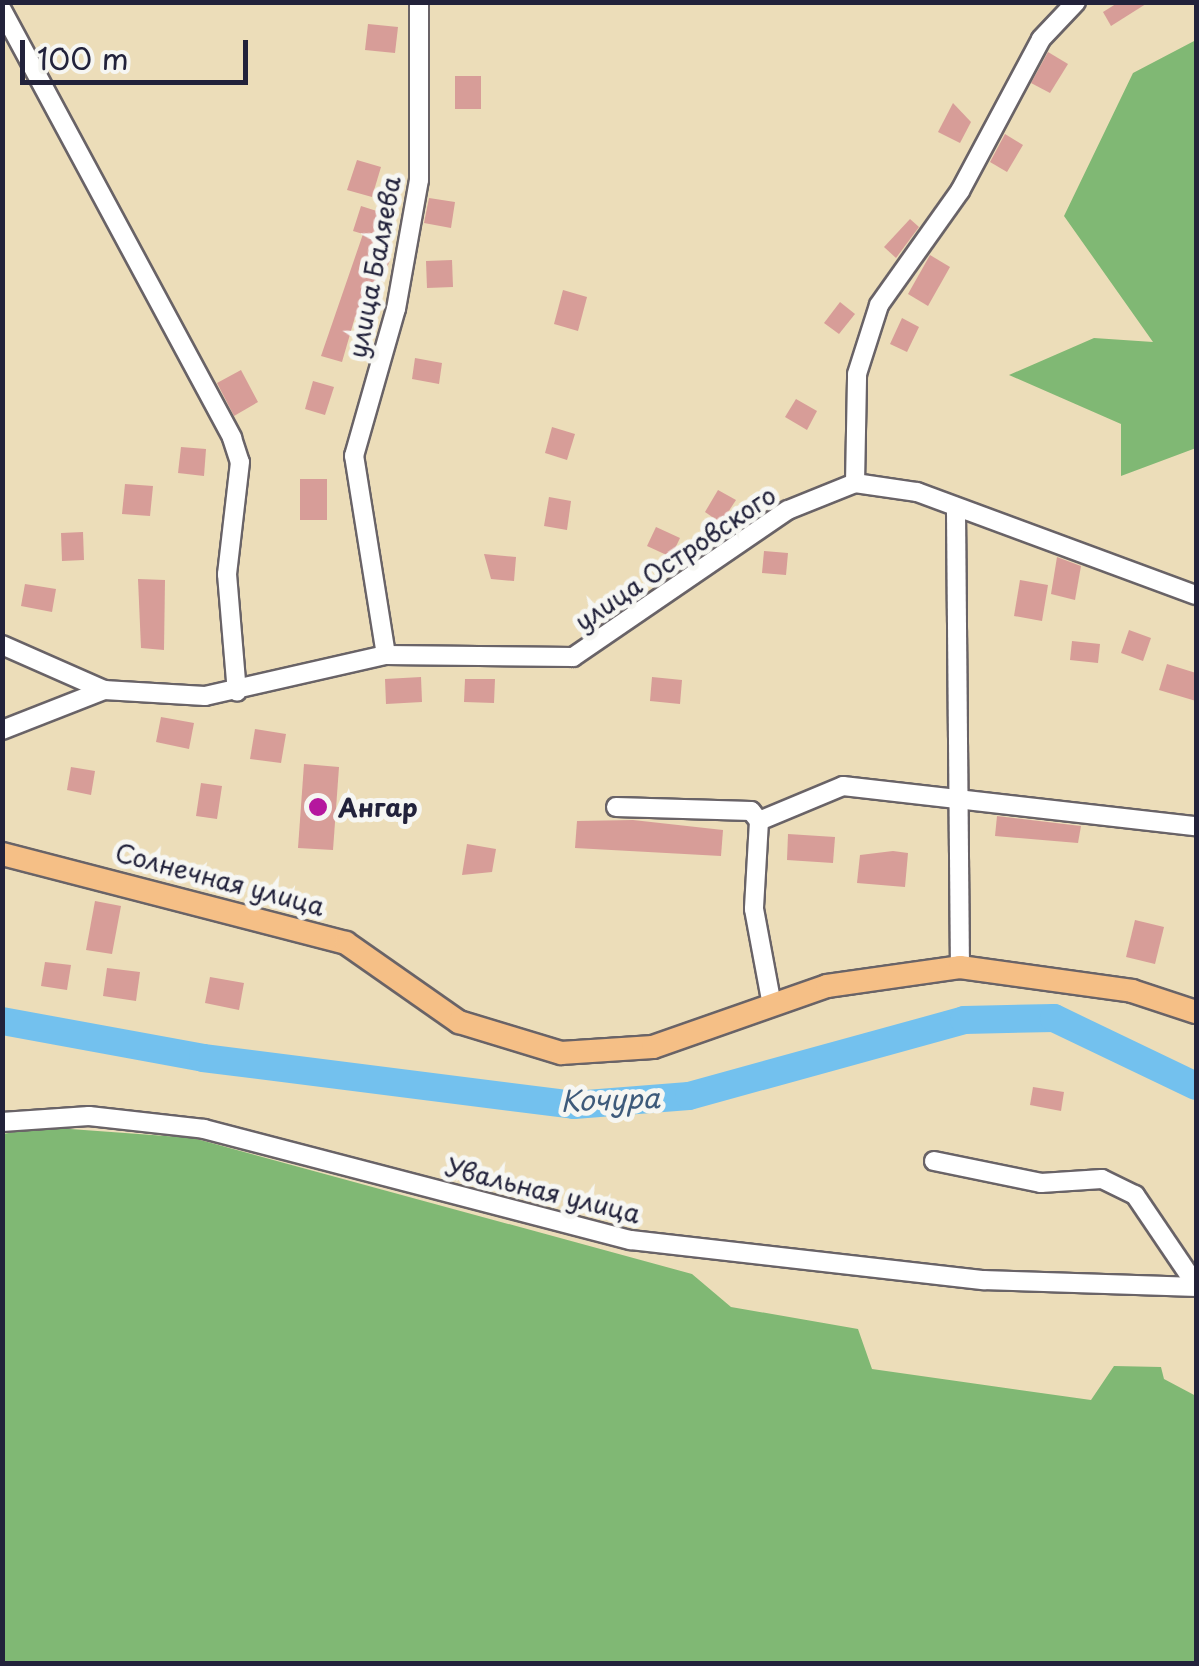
<!DOCTYPE html>
<html>
<head>
<meta charset="utf-8">
<style>
  body { margin:0 }
  #map { position:relative; width:1199px; height:1666px; overflow:hidden; background:#ecddb9; font-family:"Playpen Sans",sans-serif }
  div>[style] { position:absolute }
  [style*='--x'] { left:calc(var(--x)*1px); top:calc(var(--y)*1px); width:calc(var(--w)*1px); rotate:calc(var(--a)*1deg) }
  .forest>* { inset:0; background:#80b874 }
  .river>* { height:28px; margin:-14px; padding:0 14px; transform-origin:14px; border-radius:14px; background:#73c1ee }
  .building>* { inset:0; background:#d79d98 }
  .roads { filter:drop-shadow(2px 0 #696367) drop-shadow(-2px 0 #696367) drop-shadow(0 2px #696367) drop-shadow(0 -2px #696367) }
  .minor>* { height:18px; margin:-9px; padding:0 9px; transform-origin:9px; border-radius:9px; background:#fff }
  .major>* { height:22px; margin:-11px; padding:0 11px; transform-origin:11px; border-radius:11px; background:#f5bf86 }
  .dots>* { width:28px; height:28px; translate:-50% -50%; box-sizing:border-box; border:5px solid #f6f6f2; border-radius:50% }
  span { translate:-50% -50%; white-space:nowrap; text-align:center; line-height:1.15; -webkit-text-stroke:10px #f6f6f2; paint-order:stroke }
  .street-label { font-size:25px; color:#22223b }
  .poi-label { font-size:25px; color:#22223b; font-weight:700 }
  .left { translate:0 -50%; text-align:left }
  .water-label { font-size:28px; color:#3e5a7a; font-style:italic }
  .frame { position:absolute; inset:0; border:5px solid #22223b; pointer-events:none }
  .scale { position:absolute; left:20px; top:40px; width:228px; height:45px; box-sizing:border-box; border:5px solid #22223b; border-top:0; padding-left:12px; font-size:30px; line-height:35px; white-space:nowrap; color:#22223b; -webkit-text-stroke:8px #f6f6f2; paint-order:stroke }
</style>
</head>
<body>
<div id="map">
  <div class="forest">
    <i style="clip-path:polygon(1196px 40px,1196px 448px,1121px 476px,1121px 424px,1009px 375px,1094px 338px,1153px 342px,1064px 216px,1133px 73px)"></i>
    <i style="clip-path:polygon(43px 1127px,193px 1138px,692px 1274px,731px 1307px,858px 1329px,872px 1369px,1091px 1400px,1114px 1366px,1161px 1367px,1164px 1379px,1196px 1396px,1196px 1663px,3px 1664px,3px 1134px)"></i>
  </div>
  <div class="river">
    <i style="--x:2;--y:1021;--w:204;--a:10.4"></i>
    <i style="--x:203;--y:1058;--w:374;--a:7.2"></i>
    <i style="--x:574;--y:1105;--w:115;--a:-4.5"></i>
    <i style="--x:689;--y:1096;--w:285;--a:-15.4"></i>
    <i style="--x:964;--y:1020;--w:90;--a:-1.3"></i>
    <i style="--x:1054;--y:1018;--w:157;--a:25.6"></i>
  </div>
  <div class="building">
    <i style="clip-path:polygon(1119px 2px,1149px 2px,1111px 26px,1103px 12px)"></i>
    <i style="clip-path:polygon(368px 24px,398px 27px,395px 53px,365px 50px)"></i>
    <i style="clip-path:polygon(1048px 52px,1068px 64px,1050px 93px,1031px 83px)"></i>
    <i style="clip-path:polygon(455px 76px,481px 76px,481px 109px,455px 109px)"></i>
    <i style="clip-path:polygon(953px 103px,971px 122px,960px 143px,938px 132px)"></i>
    <i style="clip-path:polygon(1005px 134px,1023px 145px,1007px 172px,990px 162px)"></i>
    <i style="clip-path:polygon(357px 160px,381px 167px,372px 197px,347px 190px)"></i>
    <i style="clip-path:polygon(429px 198px,455px 202px,451px 228px,424px 223px)"></i>
    <i style="clip-path:polygon(361px 206px,383px 213px,370px 252px,391px 258px,365px 320px,355px 317px,342px 362px,321px 356px,363px 234px,353px 231px)"></i>
    <i style="clip-path:polygon(910px 219px,919px 227px,896px 258px,884px 247px)"></i>
    <i style="clip-path:polygon(930px 255px,950px 267px,928px 306px,908px 294px)"></i>
    <i style="clip-path:polygon(452px 260px,453px 287px,427px 288px,426px 261px)"></i>
    <i style="clip-path:polygon(563px 290px,587px 297px,578px 331px,554px 324px)"></i>
    <i style="clip-path:polygon(840px 302px,855px 314px,839px 334px,824px 323px)"></i>
    <i style="clip-path:polygon(902px 318px,919px 327px,907px 352px,890px 344px)"></i>
    <i style="clip-path:polygon(415px 358px,442px 363px,439px 384px,412px 379px)"></i>
    <i style="clip-path:polygon(241px 370px,258px 402px,234px 416px,217px 383px)"></i>
    <i style="clip-path:polygon(313px 381px,334px 387px,325px 415px,305px 409px)"></i>
    <i style="clip-path:polygon(796px 399px,817px 411px,807px 430px,785px 417px)"></i>
    <i style="clip-path:polygon(552px 427px,575px 434px,567px 460px,545px 453px)"></i>
    <i style="clip-path:polygon(181px 447px,206px 449px,204px 476px,178px 473px)"></i>
    <i style="clip-path:polygon(300px 479px,327px 479px,327px 520px,300px 520px)"></i>
    <i style="clip-path:polygon(125px 484px,153px 486px,150px 516px,122px 514px)"></i>
    <i style="clip-path:polygon(718px 490px,736px 500px,721px 523px,705px 512px)"></i>
    <i style="clip-path:polygon(549px 497px,571px 501px,567px 530px,544px 526px)"></i>
    <i style="clip-path:polygon(656px 527px,680px 538px,671px 557px,647px 546px)"></i>
    <i style="clip-path:polygon(83px 532px,84px 560px,62px 561px,61px 533px)"></i>
    <i style="clip-path:polygon(764px 551px,788px 553px,786px 575px,762px 573px)"></i>
    <i style="clip-path:polygon(484px 554px,516px 557px,514px 581px,491px 579px)"></i>
    <i style="clip-path:polygon(1057px 557px,1081px 566px,1075px 600px,1051px 594px)"></i>
    <i style="clip-path:polygon(138px 579px,165px 580px,164px 650px,141px 648px)"></i>
    <i style="clip-path:polygon(1020px 580px,1048px 585px,1042px 621px,1014px 616px)"></i>
    <i style="clip-path:polygon(25px 584px,56px 589px,52px 612px,21px 606px)"></i>
    <i style="clip-path:polygon(1129px 630px,1151px 638px,1143px 661px,1121px 653px)"></i>
    <i style="clip-path:polygon(1072px 641px,1100px 644px,1098px 663px,1070px 660px)"></i>
    <i style="clip-path:polygon(1167px 664px,1196px 673px,1196px 701px,1159px 690px)"></i>
    <i style="clip-path:polygon(421px 677px,422px 702px,386px 704px,385px 679px)"></i>
    <i style="clip-path:polygon(652px 677px,682px 680px,680px 704px,650px 701px)"></i>
    <i style="clip-path:polygon(465px 679px,495px 679px,494px 703px,464px 702px)"></i>
    <i style="clip-path:polygon(161px 717px,194px 723px,189px 749px,156px 742px)"></i>
    <i style="clip-path:polygon(255px 729px,286px 734px,281px 763px,250px 759px)"></i>
    <i style="clip-path:polygon(304px 764px,339px 767px,333px 850px,298px 848px)"></i>
    <i style="clip-path:polygon(71px 767px,95px 771px,91px 795px,67px 790px)"></i>
    <i style="clip-path:polygon(201px 783px,222px 786px,217px 819px,196px 816px)"></i>
    <i style="clip-path:polygon(997px 816px,1081px 826px,1078px 843px,995px 836px)"></i>
    <i style="clip-path:polygon(633px 820px,723px 830px,721px 856px,575px 848px,577px 821px)"></i>
    <i style="clip-path:polygon(788px 834px,835px 837px,833px 863px,787px 860px)"></i>
    <i style="clip-path:polygon(467px 844px,496px 849px,492px 872px,462px 875px)"></i>
    <i style="clip-path:polygon(893px 851px,908px 853px,905px 887px,857px 883px,860px 855px)"></i>
    <i style="clip-path:polygon(95px 901px,121px 906px,112px 954px,86px 950px)"></i>
    <i style="clip-path:polygon(1135px 920px,1164px 927px,1155px 964px,1126px 957px)"></i>
    <i style="clip-path:polygon(45px 962px,71px 965px,67px 990px,41px 986px)"></i>
    <i style="clip-path:polygon(107px 968px,140px 972px,136px 1001px,103px 996px)"></i>
    <i style="clip-path:polygon(210px 977px,244px 983px,239px 1010px,205px 1003px)"></i>
    <i style="clip-path:polygon(1033px 1087px,1064px 1092px,1061px 1111px,1030px 1105px)"></i>
  </div>
  <div class="roads">
    <div class="minor">
      <i style="--x:2;--y:10;--w:486;--a:61.7"></i>
      <i style="--x:232;--y:438;--w:25;--a:72"></i>
      <i style="--x:240;--y:462;--w:113;--a:96.6"></i>
      <i style="--x:227;--y:574;--w:118;--a:85.2"></i>
      <i style="--x:855;--y:483;--w:109;--a:-88.9"></i>
      <i style="--x:857;--y:374;--w:72;--a:-72.3"></i>
      <i style="--x:879;--y:305;--w:140;--a:-54.6"></i>
      <i style="--x:960;--y:191;--w:172;--a:-61.9"></i>
      <i style="--x:1041;--y:39;--w:51;--a:-46.6"></i>
      <i style="--x:956;--y:511;--w:456;--a:89.5"></i>
      <i style="--x:2;--y:645;--w:111;--a:23.8"></i>
      <i style="--x:104;--y:690;--w:101;--a:3.4"></i>
      <i style="--x:205;--y:696;--w:186;--a:-12.8"></i>
      <i style="--x:386;--y:655;--w:187;--a:0.6"></i>
      <i style="--x:573;--y:657;--w:260;--a:-34.4"></i>
      <i style="--x:788;--y:510;--w:72;--a:-21.9"></i>
      <i style="--x:855;--y:483;--w:63;--a:8.3"></i>
      <i style="--x:917;--y:492;--w:297;--a:20.3"></i>
      <i style="--x:386;--y:655;--w:202;--a:-99.1"></i>
      <i style="--x:354;--y:456;--w:153;--a:-74.1"></i>
      <i style="--x:396;--y:309;--w:131;--a:-79.9"></i>
      <i style="--x:419;--y:180;--w:178;--a:-90"></i>
      <i style="--x:2;--y:730;--w:110;--a:-21.4"></i>
      <i style="--x:616;--y:807;--w:135;--a:1.7"></i>
      <i style="--x:751;--y:811;--w:13;--a:51"></i>
      <i style="--x:759;--y:821;--w:88;--a:93.3"></i>
      <i style="--x:754;--y:909;--w:98;--a:79.4"></i>
      <i style="--x:759;--y:821;--w:91;--a:-22.6"></i>
      <i style="--x:843;--y:786;--w:355;--a:6.5"></i>
      <i style="--x:2;--y:1122;--w:87;--a:-3.9"></i>
      <i style="--x:89;--y:1116;--w:116;--a:6.4"></i>
      <i style="--x:204;--y:1129;--w:441;--a:14.6"></i>
      <i style="--x:631;--y:1240;--w:355;--a:6.5"></i>
      <i style="--x:984;--y:1280;--w:212;--a:1.9"></i>
      <i style="--x:934;--y:1161;--w:109;--a:11.6"></i>
      <i style="--x:1041;--y:1183;--w:61;--a:-3.8"></i>
      <i style="--x:1102;--y:1179;--w:37;--a:26"></i>
      <i style="--x:1135;--y:1195;--w:109;--a:55.9"></i>
    </div>
    <div class="major">
      <i style="--x:2;--y:854;--w:355;--a:14.5"></i>
      <i style="--x:346;--y:943;--w:138;--a:35"></i>
      <i style="--x:459;--y:1022;--w:107;--a:16.9"></i>
      <i style="--x:561;--y:1053;--w:92;--a:-3.7"></i>
      <i style="--x:653;--y:1047;--w:184;--a:-19.3"></i>
      <i style="--x:827;--y:986;--w:134;--a:-8.1"></i>
      <i style="--x:960;--y:967;--w:174;--a:7.9"></i>
      <i style="--x:1132;--y:991;--w:67;--a:18.2"></i>
    </div>
  </div>
  <div class="dots">
    <i style="left:318px;top:807px;background:#b5179e"></i>
  </div>
  <div class="street-label">
    <span style="left:374px;top:267px;rotate:-79deg">улица Баляева</span>
    <span style="left:675px;top:558px;rotate:-34deg">улица Островского</span>
    <span style="left:220px;top:879px;rotate:15deg">Солнечная улица</span>
    <span style="left:543px;top:1190px;rotate:14deg">Увальная улица</span>
  </div>
  <div class="poi-label">
    <span class="left" style="left:338px;top:807px">Ангар</span>
  </div>
  <div class="water-label">
    <span style="left:610px;top:1099px;rotate:-2deg">Кочура</span>
  </div>
  <div class="frame"></div>
  <div class="scale">100 m</div>
</div>
</body>
</html>
